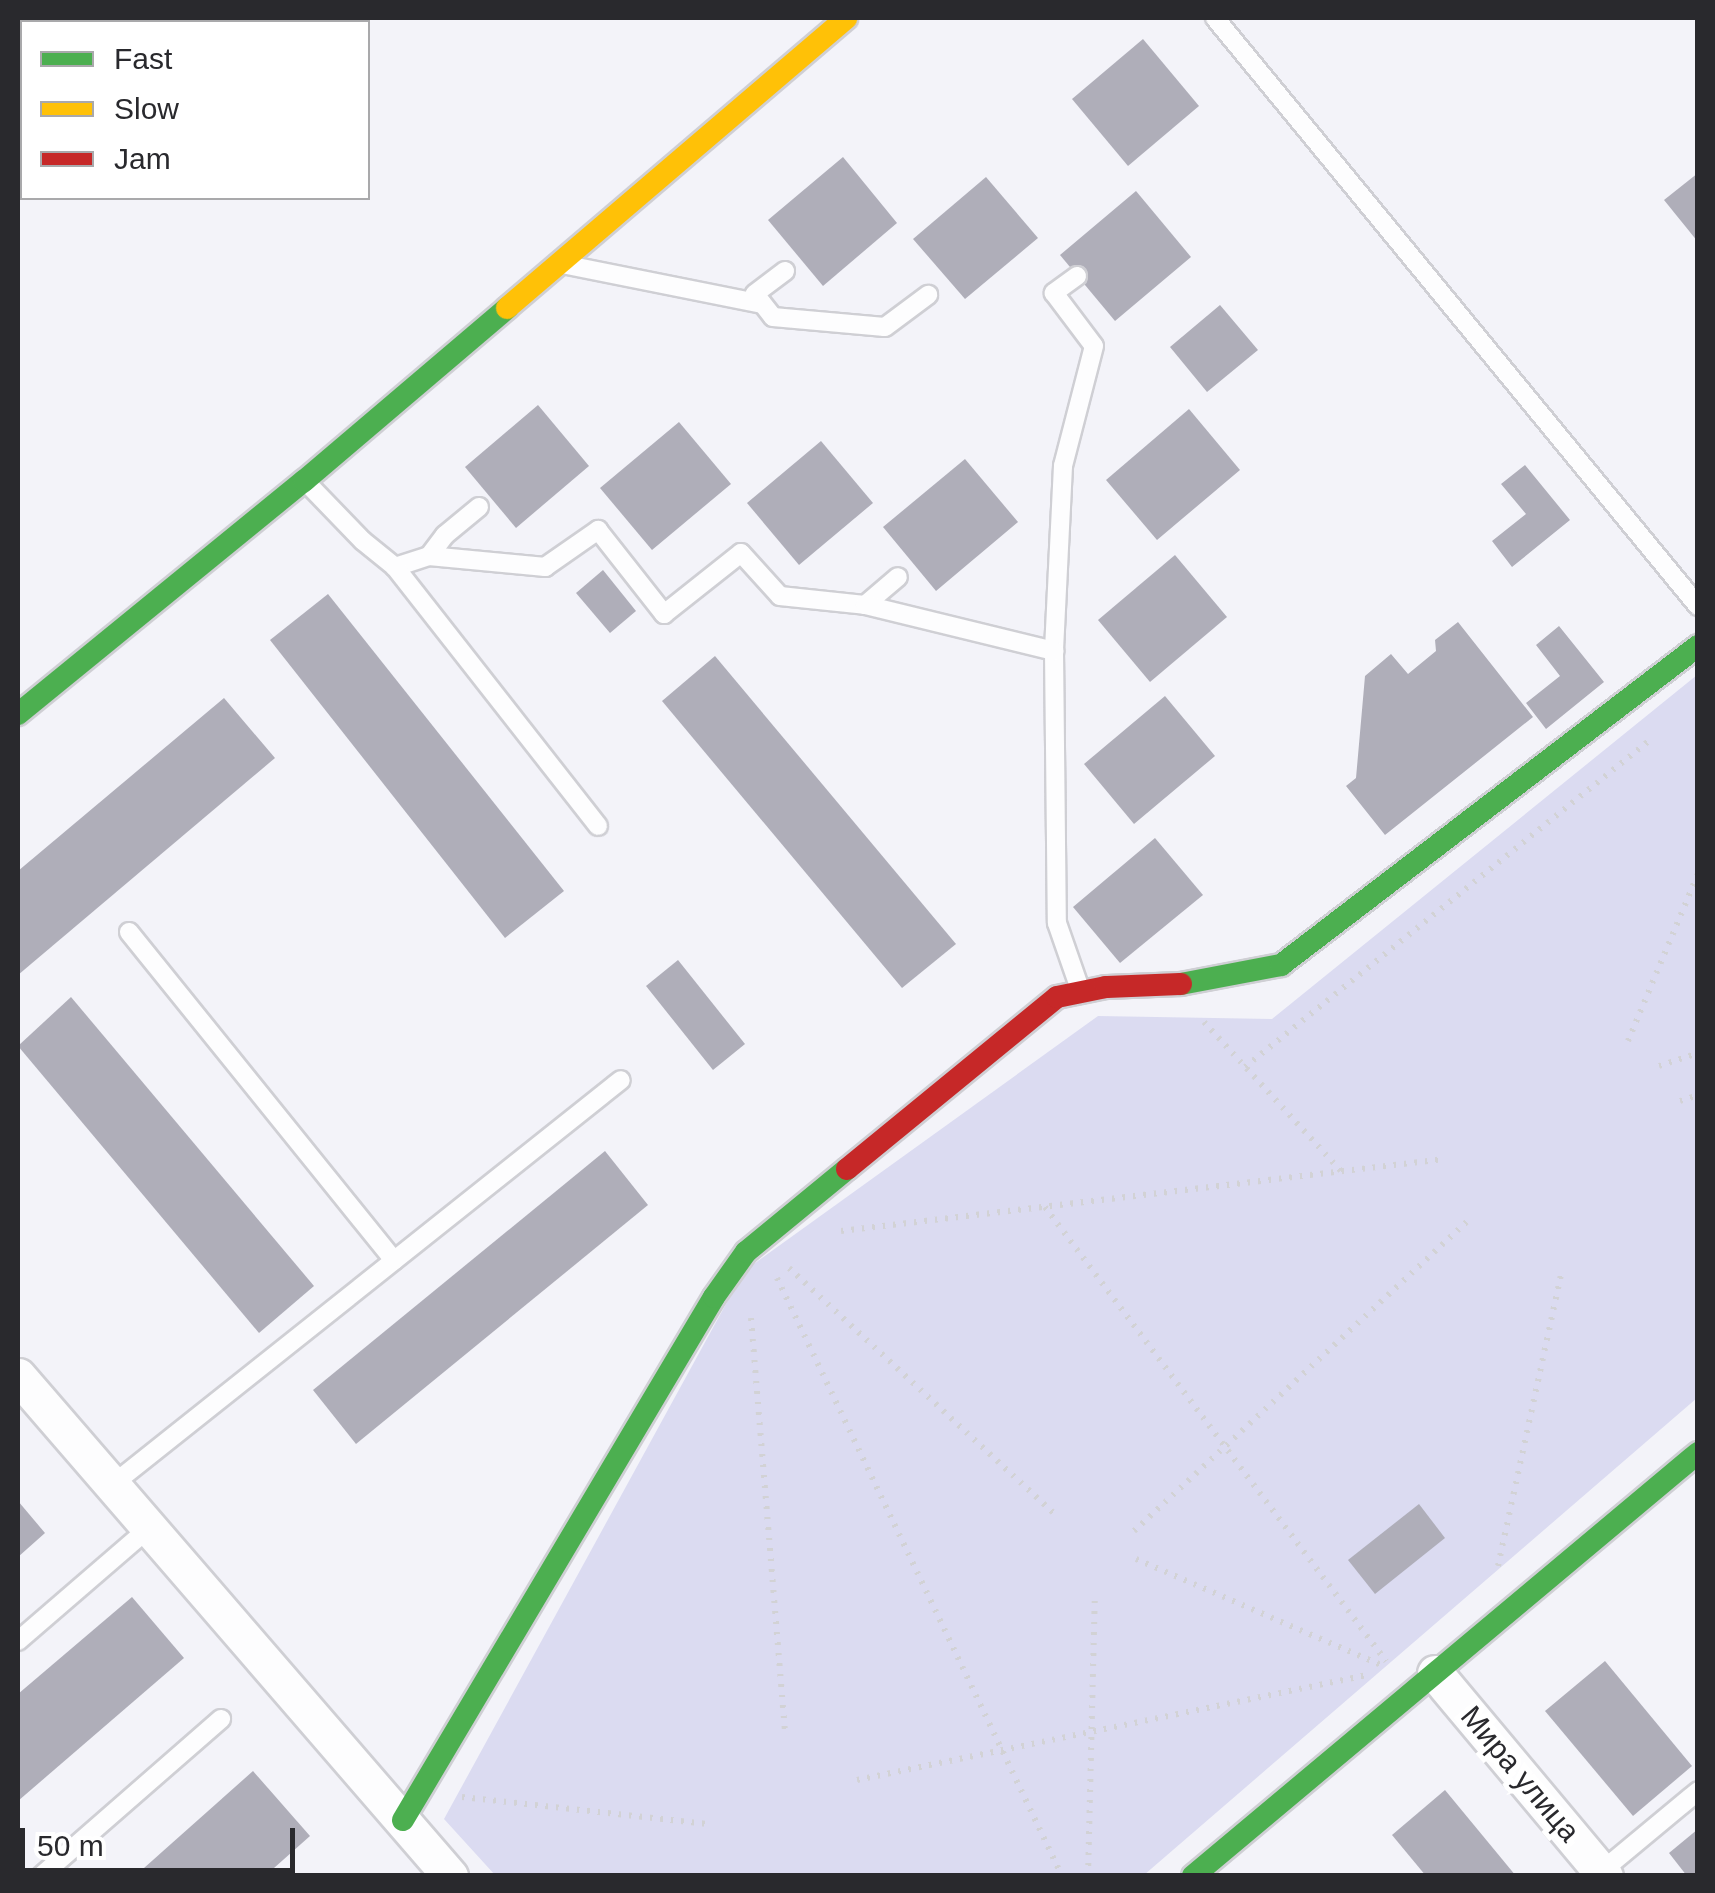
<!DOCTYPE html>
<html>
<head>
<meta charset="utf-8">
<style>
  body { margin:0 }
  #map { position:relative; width:1715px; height:1893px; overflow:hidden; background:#f3f3f9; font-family:Helvetica,sans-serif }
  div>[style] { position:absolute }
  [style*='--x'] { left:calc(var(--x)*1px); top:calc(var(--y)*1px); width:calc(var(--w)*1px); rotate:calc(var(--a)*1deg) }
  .green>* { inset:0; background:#dbdbf1 }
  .building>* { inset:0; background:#afaeb9 }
  .path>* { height:6px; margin-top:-3px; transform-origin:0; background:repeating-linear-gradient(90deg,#d2d2d5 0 2.5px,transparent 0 10.5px) }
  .roads { filter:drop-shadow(2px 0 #cfcfd4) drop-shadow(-2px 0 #cfcfd4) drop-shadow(0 2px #cfcfd4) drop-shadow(0 -2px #cfcfd4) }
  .lane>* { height:18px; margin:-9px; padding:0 9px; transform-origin:9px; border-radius:9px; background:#fdfdfe }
  .street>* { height:35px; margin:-17.5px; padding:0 17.5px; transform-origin:17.5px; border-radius:17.5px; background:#fdfdfe }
  .fast>* { height:22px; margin:-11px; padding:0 11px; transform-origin:11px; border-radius:11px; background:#4caf50 }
  .slow>* { height:22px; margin:-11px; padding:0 11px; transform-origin:11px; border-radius:11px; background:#ffc107 }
  .jam>* { height:22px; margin:-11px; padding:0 11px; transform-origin:11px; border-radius:11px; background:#c62828 }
  span { translate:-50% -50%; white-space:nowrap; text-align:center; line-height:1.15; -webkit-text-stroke:10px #fff; paint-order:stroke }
  .street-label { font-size:30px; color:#29292d }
  .frame { position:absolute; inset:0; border:20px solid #29292d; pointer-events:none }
  .legend { position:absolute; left:20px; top:20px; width:350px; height:180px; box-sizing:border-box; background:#fff; border:2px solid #a9a9ab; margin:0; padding:12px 18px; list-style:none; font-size:30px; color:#29292d }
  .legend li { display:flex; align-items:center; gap:20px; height:50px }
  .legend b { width:50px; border:2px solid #a9a9ab }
  .scale { position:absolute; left:20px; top:1828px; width:275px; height:45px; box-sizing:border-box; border:5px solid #29292d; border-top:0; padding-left:12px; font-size:30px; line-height:35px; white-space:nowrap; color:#29292d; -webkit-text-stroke:8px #fff; paint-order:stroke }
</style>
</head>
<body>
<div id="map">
  <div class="green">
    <i style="clip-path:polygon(1697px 675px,1697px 1398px,1144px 1875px,495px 1875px,444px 1819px,744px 1271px,1098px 1016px,1272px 1019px)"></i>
  </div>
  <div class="building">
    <i style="clip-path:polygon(1143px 39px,1199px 106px,1128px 166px,1072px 99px)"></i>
    <i style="clip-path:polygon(843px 157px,897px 223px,823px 286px,768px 220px)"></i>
    <i style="clip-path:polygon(1698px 173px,1698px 242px,1664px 200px)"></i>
    <i style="clip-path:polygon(986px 177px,1038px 238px,965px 299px,913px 239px)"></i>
    <i style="clip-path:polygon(1136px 191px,1191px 257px,1115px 321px,1060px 255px)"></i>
    <i style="clip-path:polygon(1220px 305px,1258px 350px,1207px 392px,1170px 347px)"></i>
    <i style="clip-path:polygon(538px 405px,589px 466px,516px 528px,465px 467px)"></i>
    <i style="clip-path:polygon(1189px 409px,1240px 470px,1157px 540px,1106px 480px)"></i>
    <i style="clip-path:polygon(679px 422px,731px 484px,652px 550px,600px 488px)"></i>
    <i style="clip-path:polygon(821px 441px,873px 503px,799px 565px,747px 503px)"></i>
    <i style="clip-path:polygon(965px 459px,1018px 522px,936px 591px,883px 527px)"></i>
    <i style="clip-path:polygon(1525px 465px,1570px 520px,1512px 567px,1492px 541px,1526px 514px,1501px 484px)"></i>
    <i style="clip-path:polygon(1175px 555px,1227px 617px,1150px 682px,1098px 620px)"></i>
    <i style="clip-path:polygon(603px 570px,636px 611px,610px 633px,576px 593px)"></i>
    <i style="clip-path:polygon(328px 594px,564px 891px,505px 938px,270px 640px)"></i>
    <i style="clip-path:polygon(1458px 622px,1533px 717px,1385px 835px,1346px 786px,1356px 778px,1365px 676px,1391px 654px,1408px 674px,1436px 651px,1435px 640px)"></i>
    <i style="clip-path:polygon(1559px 626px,1604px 682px,1546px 729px,1526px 703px,1560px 676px,1536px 645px)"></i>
    <i style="clip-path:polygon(715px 656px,956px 944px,902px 988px,662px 701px)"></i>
    <i style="clip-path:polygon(1165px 696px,1215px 756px,1134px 824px,1084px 764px)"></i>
    <i style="clip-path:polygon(224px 698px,275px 758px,18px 975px,18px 871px)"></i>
    <i style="clip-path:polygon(1155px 838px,1203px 895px,1120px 963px,1073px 907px)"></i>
    <i style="clip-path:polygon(678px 960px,745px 1044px,713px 1070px,646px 986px)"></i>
    <i style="clip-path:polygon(71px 997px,314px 1286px,259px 1333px,18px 1046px)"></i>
    <i style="clip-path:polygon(605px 1151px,648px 1205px,356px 1444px,313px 1390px)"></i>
    <i style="clip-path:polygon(18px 1501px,45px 1533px,18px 1557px)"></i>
    <i style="clip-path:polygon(1419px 1504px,1445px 1538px,1375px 1594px,1348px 1560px)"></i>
    <i style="clip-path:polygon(132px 1597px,184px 1658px,18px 1801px,18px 1694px)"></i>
    <i style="clip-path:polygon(1605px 1661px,1692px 1766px,1633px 1816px,1545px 1711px)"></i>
    <i style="clip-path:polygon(253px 1771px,310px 1836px,265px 1876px,135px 1876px)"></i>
    <i style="clip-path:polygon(1445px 1790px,1516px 1876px,1426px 1876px,1392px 1835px)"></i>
    <i style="clip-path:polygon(1698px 1829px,1698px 1876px,1687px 1876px,1669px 1853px)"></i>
  </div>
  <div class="path">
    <i style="--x:1204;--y:1022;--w:202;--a:47.4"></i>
    <i style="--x:1628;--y:1041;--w:181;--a:-67.3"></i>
    <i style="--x:1659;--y:1066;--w:41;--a:-18.4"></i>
    <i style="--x:1245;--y:1067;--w:521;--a:-38.92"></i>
    <i style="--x:1680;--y:1101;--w:19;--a:-18"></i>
    <i style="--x:1045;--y:1207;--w:568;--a:53.09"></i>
    <i style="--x:841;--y:1231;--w:608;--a:-6.8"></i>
    <i style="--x:789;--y:1268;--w:365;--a:42.8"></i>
    <i style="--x:777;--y:1278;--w:662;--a:64.52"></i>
    <i style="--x:751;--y:1318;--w:415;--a:85.3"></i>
    <i style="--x:1134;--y:1531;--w:459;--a:-42.9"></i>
    <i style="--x:1136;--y:1559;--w:269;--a:23.4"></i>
    <i style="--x:1498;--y:1566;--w:304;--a:-77.8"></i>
    <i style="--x:857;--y:1780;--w:521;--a:-11.63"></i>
    <i style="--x:462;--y:1797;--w:247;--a:6.3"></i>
    <i style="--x:1088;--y:1876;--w:281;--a:-88.6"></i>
  </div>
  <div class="roads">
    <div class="lane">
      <i style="--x:1215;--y:18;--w:761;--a:50.6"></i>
      <i style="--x:567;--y:265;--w:199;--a:11.3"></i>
      <i style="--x:785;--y:271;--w:38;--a:143"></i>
      <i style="--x:755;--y:294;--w:29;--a:52"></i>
      <i style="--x:773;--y:317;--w:112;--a:5.1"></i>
      <i style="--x:885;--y:327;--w:54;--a:-36.7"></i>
      <i style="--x:1077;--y:276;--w:29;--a:144"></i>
      <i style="--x:1054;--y:293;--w:66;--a:53"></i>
      <i style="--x:1094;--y:346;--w:124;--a:104.5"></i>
      <i style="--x:1063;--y:466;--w:185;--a:92.8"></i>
      <i style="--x:1054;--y:651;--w:272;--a:89.4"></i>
      <i style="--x:1057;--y:923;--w:73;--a:70.8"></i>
      <i style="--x:305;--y:481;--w:83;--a:46"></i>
      <i style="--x:363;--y:541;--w:41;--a:39.1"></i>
      <i style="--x:479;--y:507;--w:44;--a:140.5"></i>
      <i style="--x:445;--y:535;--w:26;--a:127"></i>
      <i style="--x:429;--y:556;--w:117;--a:5.4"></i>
      <i style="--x:545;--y:567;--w:65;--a:-34.9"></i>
      <i style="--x:598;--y:530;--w:107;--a:51.8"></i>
      <i style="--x:664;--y:614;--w:98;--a:-38.4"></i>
      <i style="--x:741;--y:553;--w:58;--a:47.8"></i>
      <i style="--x:780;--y:596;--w:85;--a:6"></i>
      <i style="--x:865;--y:605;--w:43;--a:-40.3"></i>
      <i style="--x:429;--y:556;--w:36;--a:162"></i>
      <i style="--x:395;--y:567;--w:329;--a:51.9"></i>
      <i style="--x:865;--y:605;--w:195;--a:13.7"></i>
      <i style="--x:129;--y:932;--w:422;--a:51.1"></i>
      <i style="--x:112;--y:1485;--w:650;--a:-38.51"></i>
      <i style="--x:18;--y:1641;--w:173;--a:-40.8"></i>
      <i style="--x:1597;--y:1875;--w:131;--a:-39.7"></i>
      <i style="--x:41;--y:1876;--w:239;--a:-41.1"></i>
    </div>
    <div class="street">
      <i style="--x:18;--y:1376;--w:661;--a:49.17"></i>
      <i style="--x:1435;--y:1673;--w:265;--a:50.1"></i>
    </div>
    <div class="fast">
      <i style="--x:18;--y:714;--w:369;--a:-39.2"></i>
      <i style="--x:304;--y:481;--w:267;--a:-40.4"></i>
      <i style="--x:1181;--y:984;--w:102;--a:-10.8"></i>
      <i style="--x:1281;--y:965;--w:525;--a:-37.42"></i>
      <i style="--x:403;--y:1820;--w:608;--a:-59.26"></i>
      <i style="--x:714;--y:1297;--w:55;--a:-54.6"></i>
      <i style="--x:746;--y:1252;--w:131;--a:-39.4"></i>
      <i style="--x:1193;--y:1876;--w:659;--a:-39.95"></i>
    </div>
    <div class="slow">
      <i style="--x:507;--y:308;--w:446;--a:-40.5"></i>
    </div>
    <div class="jam">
      <i style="--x:847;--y:1169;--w:271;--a:-39.3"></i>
      <i style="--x:1057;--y:997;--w:50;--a:-11.5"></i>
      <i style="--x:1106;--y:987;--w:75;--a:-2.3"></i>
    </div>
  </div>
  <div class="street-label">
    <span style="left:1520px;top:1774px;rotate:50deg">Мира улица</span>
  </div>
  <div class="frame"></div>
  <ul class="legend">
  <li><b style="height:12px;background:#4caf50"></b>Fast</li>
  <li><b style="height:12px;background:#ffc107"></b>Slow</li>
  <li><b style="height:12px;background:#c62828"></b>Jam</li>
  </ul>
  <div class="scale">50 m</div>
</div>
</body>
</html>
